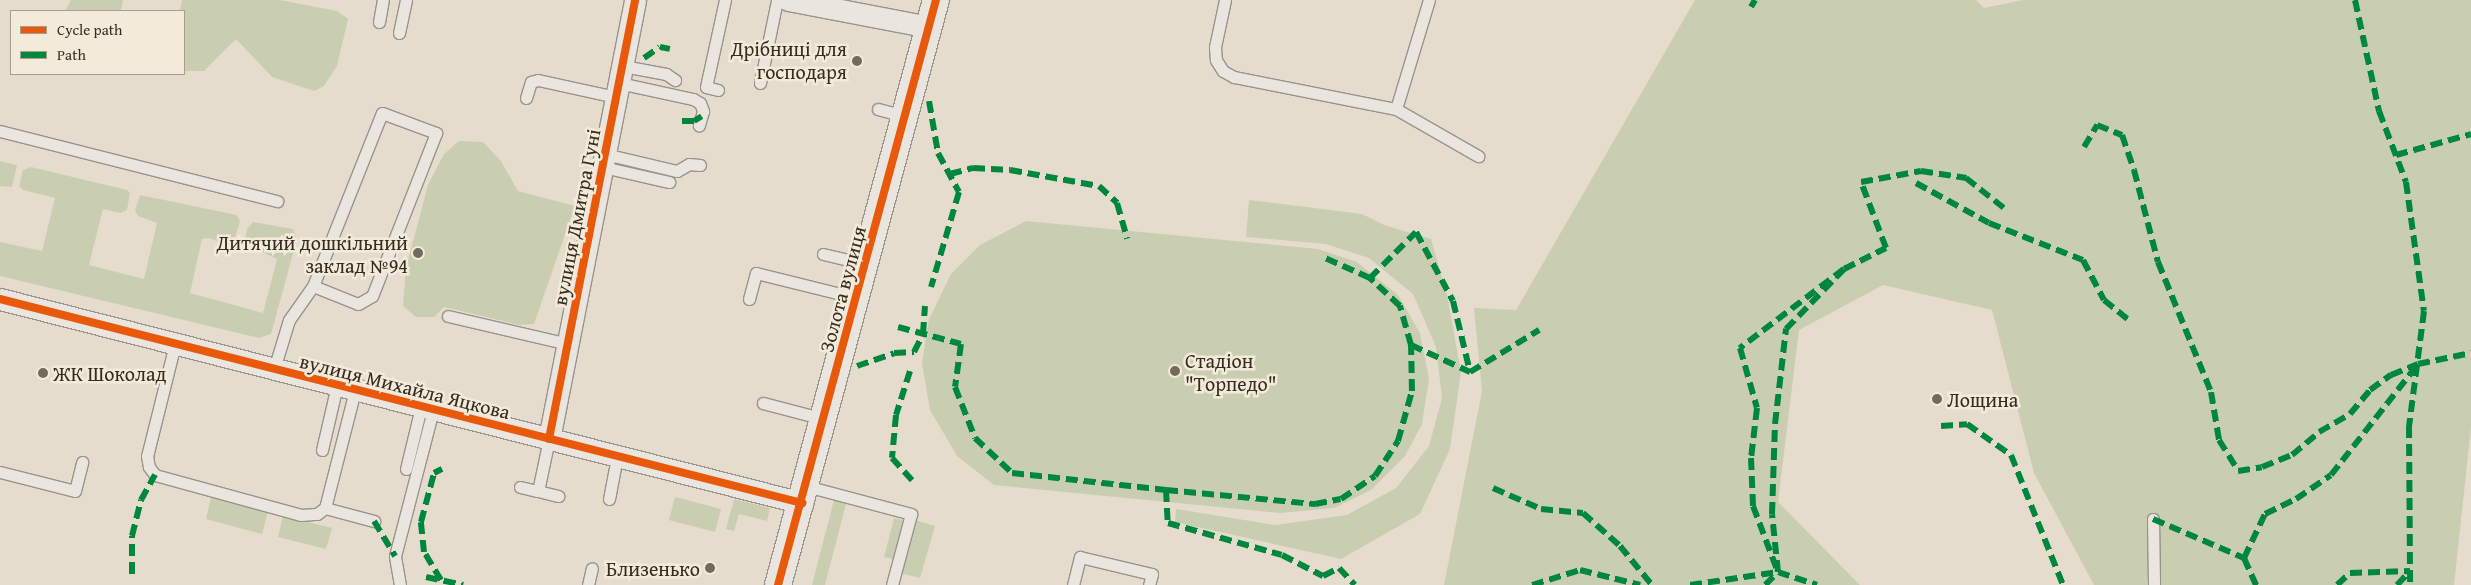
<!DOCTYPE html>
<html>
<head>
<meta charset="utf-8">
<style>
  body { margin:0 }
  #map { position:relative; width:2471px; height:585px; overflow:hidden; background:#e5dcce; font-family:"Gentium Book Plus",serif }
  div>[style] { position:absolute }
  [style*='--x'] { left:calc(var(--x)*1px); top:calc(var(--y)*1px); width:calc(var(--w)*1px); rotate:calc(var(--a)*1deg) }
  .green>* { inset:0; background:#c9ceb1 }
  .roads { filter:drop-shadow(1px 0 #99938a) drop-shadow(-1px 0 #99938a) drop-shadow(0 1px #99938a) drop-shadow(0 -1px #99938a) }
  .service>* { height:11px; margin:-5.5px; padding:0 5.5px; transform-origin:5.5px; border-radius:5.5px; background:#eae6df }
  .minor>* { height:21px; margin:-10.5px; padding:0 10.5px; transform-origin:10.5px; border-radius:10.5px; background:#eae6df }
  .tertiary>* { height:26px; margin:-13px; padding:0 13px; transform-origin:13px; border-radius:13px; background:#eae6df }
  .quiet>* { height:6px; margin-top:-3px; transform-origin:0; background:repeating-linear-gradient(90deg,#00873e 0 12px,transparent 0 18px) }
  .cycleway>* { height:8px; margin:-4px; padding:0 4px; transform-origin:4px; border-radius:4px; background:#e8590c }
  .dots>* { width:14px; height:14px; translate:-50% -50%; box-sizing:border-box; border:2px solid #f4ead9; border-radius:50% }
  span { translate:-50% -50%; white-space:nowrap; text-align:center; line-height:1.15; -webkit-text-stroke:5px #f4ead9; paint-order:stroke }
  .poi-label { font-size:20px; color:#352c21 }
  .right { translate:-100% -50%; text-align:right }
  .left { translate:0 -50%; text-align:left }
  .street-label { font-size:20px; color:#352c21 }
  .legend { position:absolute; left:10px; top:10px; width:175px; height:65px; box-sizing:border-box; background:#f4ead9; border:1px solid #a89e8f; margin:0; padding:6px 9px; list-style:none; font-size:15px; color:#352c21 }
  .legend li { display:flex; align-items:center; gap:10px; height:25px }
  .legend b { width:25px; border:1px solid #a89e8f }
</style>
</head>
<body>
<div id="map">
  <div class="green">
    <i style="clip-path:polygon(71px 0,123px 0,121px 11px,65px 11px)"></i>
    <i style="clip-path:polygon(182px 0,280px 0,337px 11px,348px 19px,337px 66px,324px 86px,314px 91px,272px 77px,236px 39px,204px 71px,184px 71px,184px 11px,180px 11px)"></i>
    <i style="clip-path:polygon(1695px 0,1976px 0,1984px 8px,2023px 0,2471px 0,2471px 428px,2454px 585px,2094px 585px,2034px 473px,1992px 310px,1883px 285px,1799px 330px,1778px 502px,1860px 585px,1444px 585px,1482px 391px,1474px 308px,1516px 310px)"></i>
    <i style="clip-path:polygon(459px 141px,483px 142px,501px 161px,518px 191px,575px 206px,534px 324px,519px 325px,444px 307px,434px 317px,416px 317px,403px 306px,406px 268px,428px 185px,444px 154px)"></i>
    <i style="clip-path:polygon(0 161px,17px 165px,12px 187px,0 186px)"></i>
    <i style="clip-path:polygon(31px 167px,127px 190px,130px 193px,127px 210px,121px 213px,103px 209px,89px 265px,144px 279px,157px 223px,138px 216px,135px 211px,140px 195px,237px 215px,240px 221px,234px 241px,229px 244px,208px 238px,202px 239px,190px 293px,263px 313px,277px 259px,244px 244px,247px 229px,253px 222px,293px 229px,297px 239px,271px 334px,259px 338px,0 276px,0 242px,42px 251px,55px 198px,23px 190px,19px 186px,23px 170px)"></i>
    <i style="clip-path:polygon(1249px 200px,1362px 214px,1384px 225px,1431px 239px,1447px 295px,1461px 372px,1450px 449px,1420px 514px,1341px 559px,1175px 522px,1176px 509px,1275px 525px,1347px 515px,1396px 488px,1429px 446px,1442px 398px,1436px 347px,1413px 294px,1369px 258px,1326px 244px,1246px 237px)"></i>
    <i style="clip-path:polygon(1026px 221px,1318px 249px,1357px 262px,1398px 295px,1420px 333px,1429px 379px,1422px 424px,1405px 456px,1371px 490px,1334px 508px,1280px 513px,994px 485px,957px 456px,930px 410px,922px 363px,929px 319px,951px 274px,980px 245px)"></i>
    <i style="clip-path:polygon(211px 497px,268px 511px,262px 534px,206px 519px)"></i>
    <i style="clip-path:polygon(675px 497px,721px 509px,715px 532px,669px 520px)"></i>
    <i style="clip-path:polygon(734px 499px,770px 508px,767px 521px,739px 514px,734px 531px,726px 529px)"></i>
    <i style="clip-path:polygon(834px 500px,846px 504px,825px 585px,812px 585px)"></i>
    <i style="clip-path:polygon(283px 516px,332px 528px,326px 549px,278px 537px)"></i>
    <i style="clip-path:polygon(894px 518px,907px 521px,896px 560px,884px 557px)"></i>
    <i style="clip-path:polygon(915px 520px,935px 526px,920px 578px,900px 573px)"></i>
  </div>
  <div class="roads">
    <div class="service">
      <i style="--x:1225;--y:0;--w:48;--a:102"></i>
      <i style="--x:1215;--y:47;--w:13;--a:86"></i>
      <i style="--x:1216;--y:60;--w:13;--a:58"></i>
      <i style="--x:1223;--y:71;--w:13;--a:29"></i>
      <i style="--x:1234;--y:77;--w:165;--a:11.2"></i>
      <i style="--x:1396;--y:109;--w:114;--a:-73.2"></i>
      <i style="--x:379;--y:22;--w:22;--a:-80"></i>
      <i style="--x:399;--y:33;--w:34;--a:-78"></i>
      <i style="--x:623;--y:66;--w:44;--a:10.5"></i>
      <i style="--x:666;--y:74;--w:11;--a:34"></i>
      <i style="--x:619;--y:83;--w:76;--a:12.2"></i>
      <i style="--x:693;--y:99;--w:8;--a:30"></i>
      <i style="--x:700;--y:103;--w:9;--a:69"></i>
      <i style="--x:703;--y:111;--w:15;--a:106"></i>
      <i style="--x:760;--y:83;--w:85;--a:-78.4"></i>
      <i style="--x:718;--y:90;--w:12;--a:-166"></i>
      <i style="--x:706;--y:87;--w:89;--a:-77.7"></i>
      <i style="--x:526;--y:98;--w:17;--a:-73"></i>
      <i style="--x:531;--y:82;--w:7;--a:-16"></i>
      <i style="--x:538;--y:80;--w:80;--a:12.3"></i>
      <i style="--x:878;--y:109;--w:28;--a:15"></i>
      <i style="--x:1396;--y:109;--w:95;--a:29.8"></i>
      <i style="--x:0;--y:131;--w:286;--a:14.2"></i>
      <i style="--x:605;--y:154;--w:74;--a:13.3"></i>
      <i style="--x:677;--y:171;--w:14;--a:-30"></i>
      <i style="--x:689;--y:164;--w:11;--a:5"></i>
      <i style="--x:603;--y:167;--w:68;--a:12.8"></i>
      <i style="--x:823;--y:254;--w:43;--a:13.4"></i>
      <i style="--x:749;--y:299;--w:27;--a:-75"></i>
      <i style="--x:756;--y:273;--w:104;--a:13.9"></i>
      <i style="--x:448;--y:316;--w:123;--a:13.1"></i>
      <i style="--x:175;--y:344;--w:115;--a:104"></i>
      <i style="--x:147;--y:456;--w:11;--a:80"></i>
      <i style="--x:149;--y:467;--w:10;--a:53"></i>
      <i style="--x:155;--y:475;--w:151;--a:15.3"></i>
      <i style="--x:301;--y:515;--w:16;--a:-4"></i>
      <i style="--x:317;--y:514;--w:10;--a:-37"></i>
      <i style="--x:325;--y:508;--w:122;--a:-75.7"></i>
      <i style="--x:274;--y:369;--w:51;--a:-73"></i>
      <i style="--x:289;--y:320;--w:42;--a:-54.8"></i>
      <i style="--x:313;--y:286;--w:186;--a:-68.3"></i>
      <i style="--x:382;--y:113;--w:58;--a:20.3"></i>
      <i style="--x:436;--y:133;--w:175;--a:111.4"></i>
      <i style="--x:372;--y:296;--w:16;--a:150"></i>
      <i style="--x:358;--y:304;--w:48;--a:-158.2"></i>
      <i style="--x:763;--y:403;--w:63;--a:14.7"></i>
      <i style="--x:549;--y:439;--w:53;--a:101.9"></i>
      <i style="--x:538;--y:491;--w:21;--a:14"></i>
      <i style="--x:322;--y:450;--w:67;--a:-77"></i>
      <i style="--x:406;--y:469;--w:64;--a:-76.4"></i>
      <i style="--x:0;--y:472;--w:77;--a:14.2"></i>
      <i style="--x:75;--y:491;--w:30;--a:-76"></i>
      <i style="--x:806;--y:486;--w:109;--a:14.9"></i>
      <i style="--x:911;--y:514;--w:73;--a:105"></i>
      <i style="--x:520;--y:487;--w:18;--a:13"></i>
      <i style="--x:609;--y:499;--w:43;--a:-79.2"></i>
      <i style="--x:325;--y:508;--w:51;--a:14.9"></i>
      <i style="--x:2153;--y:519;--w:66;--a:89.1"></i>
      <i style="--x:400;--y:585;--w:29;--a:-100"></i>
      <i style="--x:395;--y:556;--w:151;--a:-75.4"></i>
      <i style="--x:588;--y:585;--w:17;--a:-77"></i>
      <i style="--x:1073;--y:585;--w:29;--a:-76"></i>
      <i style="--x:1080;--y:557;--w:74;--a:13.3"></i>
      <i style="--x:1152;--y:574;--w:11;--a:105"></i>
    </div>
    <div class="minor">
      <i style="--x:788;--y:0;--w:144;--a:10.8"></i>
      <i style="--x:0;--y:299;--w:828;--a:14.27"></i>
      <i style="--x:549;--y:439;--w:447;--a:-78.9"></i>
    </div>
    <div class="tertiary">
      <i style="--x:778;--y:585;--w:606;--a:-74.89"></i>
    </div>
  </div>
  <div class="quiet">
    <i style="--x:2355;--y:0;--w:114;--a:77.8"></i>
    <i style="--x:2379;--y:111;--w:76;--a:69.2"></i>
    <i style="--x:2406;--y:182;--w:130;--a:82.1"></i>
    <i style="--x:2424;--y:311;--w:116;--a:97.4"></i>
    <i style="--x:2409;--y:426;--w:159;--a:89.6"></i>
    <i style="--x:1751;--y:7;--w:8;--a:-60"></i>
    <i style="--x:644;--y:58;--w:19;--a:-35"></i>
    <i style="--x:660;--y:47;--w:10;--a:11"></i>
    <i style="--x:929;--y:101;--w:53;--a:80.2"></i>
    <i style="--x:938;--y:153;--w:44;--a:61.7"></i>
    <i style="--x:959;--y:192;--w:99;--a:106.4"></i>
    <i style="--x:682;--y:121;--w:12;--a:0"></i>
    <i style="--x:694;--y:121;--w:9;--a:-32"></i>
    <i style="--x:2084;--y:147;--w:26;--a:-59"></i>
    <i style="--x:2097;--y:125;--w:27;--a:22"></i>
    <i style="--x:2122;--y:135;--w:37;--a:71"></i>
    <i style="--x:2134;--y:170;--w:95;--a:75.4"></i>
    <i style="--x:2158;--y:262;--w:140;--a:67.8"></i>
    <i style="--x:2211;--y:392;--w:49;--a:80.5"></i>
    <i style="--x:2219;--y:440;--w:36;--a:58"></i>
    <i style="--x:2238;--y:471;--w:24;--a:-9"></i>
    <i style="--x:2262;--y:467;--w:32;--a:-22"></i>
    <i style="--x:2292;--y:455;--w:35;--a:-40"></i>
    <i style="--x:2319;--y:432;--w:36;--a:-30"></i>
    <i style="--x:2350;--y:414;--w:31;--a:-50"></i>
    <i style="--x:2370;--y:390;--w:26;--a:-36"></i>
    <i style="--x:2391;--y:375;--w:29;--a:-22"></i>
    <i style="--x:2396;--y:155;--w:78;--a:-15.6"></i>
    <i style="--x:950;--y:174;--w:24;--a:-15"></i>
    <i style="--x:973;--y:168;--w:37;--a:3"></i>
    <i style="--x:1010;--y:170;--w:90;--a:10.2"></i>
    <i style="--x:1099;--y:186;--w:25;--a:43"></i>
    <i style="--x:1117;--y:203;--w:37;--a:74"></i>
    <i style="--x:1916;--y:183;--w:83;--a:28.7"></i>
    <i style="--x:1989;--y:223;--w:101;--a:21.5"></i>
    <i style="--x:2083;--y:260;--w:45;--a:62.3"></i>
    <i style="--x:2104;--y:300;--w:32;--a:39"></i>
    <i style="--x:1844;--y:269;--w:131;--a:142.8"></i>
    <i style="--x:1740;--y:348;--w:62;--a:74.2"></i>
    <i style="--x:1757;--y:408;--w:50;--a:96.8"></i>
    <i style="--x:1751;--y:458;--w:48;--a:87.6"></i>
    <i style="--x:1753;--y:506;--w:71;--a:69.3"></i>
    <i style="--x:1778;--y:572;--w:58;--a:-95.9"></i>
    <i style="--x:1772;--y:514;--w:90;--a:-88.1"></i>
    <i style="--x:1775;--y:424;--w:96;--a:-83.4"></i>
    <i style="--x:1786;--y:329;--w:83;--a:-46"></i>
    <i style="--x:1844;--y:269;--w:47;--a:-26.6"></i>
    <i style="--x:1886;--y:248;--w:71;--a:-110.7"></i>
    <i style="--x:1861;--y:182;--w:61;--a:-10.4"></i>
    <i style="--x:1921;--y:171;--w:46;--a:8.8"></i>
    <i style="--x:1966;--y:178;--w:48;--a:38.3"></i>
    <i style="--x:1370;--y:278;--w:65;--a:-45"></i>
    <i style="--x:1416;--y:232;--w:78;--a:61.8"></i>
    <i style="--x:1453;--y:301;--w:73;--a:76.5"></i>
    <i style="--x:898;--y:327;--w:65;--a:15.1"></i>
    <i style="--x:961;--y:344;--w:43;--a:97.9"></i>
    <i style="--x:955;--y:387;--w:55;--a:68.6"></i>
    <i style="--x:975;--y:438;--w:51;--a:43.4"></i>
    <i style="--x:1012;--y:473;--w:155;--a:6.3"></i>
    <i style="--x:1166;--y:490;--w:33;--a:87"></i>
    <i style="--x:1168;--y:523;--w:118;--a:15.7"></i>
    <i style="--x:1282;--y:555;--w:46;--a:27.1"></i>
    <i style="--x:1323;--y:576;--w:18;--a:-27"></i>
    <i style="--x:1339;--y:568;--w:23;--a:47"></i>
    <i style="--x:1411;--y:345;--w:65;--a:24.6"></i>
    <i style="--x:1470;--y:372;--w:81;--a:-31.3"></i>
    <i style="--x:857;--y:366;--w:39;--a:-19"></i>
    <i style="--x:894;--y:353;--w:20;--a:-3"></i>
    <i style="--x:914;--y:352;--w:20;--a:-63"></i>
    <i style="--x:923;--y:334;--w:28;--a:-86"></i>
    <i style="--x:910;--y:371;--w:46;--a:107.7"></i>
    <i style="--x:896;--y:415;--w:43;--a:95.3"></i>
    <i style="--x:892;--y:458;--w:30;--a:48"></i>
    <i style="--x:1941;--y:426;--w:26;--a:-4"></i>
    <i style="--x:1967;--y:424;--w:54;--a:35.2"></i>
    <i style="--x:2011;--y:455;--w:140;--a:68.2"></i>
    <i style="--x:1493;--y:488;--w:52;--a:23.6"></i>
    <i style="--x:1541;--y:509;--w:42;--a:5.4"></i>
    <i style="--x:1583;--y:513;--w:50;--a:41.7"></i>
    <i style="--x:1620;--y:546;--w:50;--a:50.6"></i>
    <i style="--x:1166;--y:490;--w:150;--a:5.4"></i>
    <i style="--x:1315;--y:504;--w:26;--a:-11"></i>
    <i style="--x:1341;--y:499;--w:41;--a:-34.1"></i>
    <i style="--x:1375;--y:476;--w:42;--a:-56.7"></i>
    <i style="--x:1398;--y:441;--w:52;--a:-74.4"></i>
    <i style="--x:1412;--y:391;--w:46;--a:-91.2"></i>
    <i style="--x:1411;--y:345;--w:41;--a:-105.8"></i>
    <i style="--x:1400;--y:306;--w:41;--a:-137"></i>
    <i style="--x:1370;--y:278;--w:51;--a:-155.9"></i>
    <i style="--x:2153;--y:519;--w:99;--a:23.2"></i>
    <i style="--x:2244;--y:558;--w:30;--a:66"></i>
    <i style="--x:374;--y:521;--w:41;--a:59"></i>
    <i style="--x:2244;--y:558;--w:49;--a:-64.5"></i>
    <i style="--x:2265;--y:514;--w:34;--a:-26"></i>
    <i style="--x:2296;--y:499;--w:42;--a:-34.4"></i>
    <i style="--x:2331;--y:475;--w:141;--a:-51.9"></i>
    <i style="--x:2418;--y:364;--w:54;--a:-11.7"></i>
    <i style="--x:132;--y:574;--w:38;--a:-90"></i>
    <i style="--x:132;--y:536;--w:37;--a:-76"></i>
    <i style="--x:141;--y:500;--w:29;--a:-61"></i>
    <i style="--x:426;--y:577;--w:38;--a:12"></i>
    <i style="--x:441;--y:580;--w:33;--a:-121"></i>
    <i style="--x:424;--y:552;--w:30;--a:-96"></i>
    <i style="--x:421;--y:522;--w:51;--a:-75.1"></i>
    <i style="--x:434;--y:473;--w:9;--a:-27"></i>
    <i style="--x:1532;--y:585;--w:50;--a:-17.4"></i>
    <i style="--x:1580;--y:570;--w:62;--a:14"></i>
    <i style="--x:1690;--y:585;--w:89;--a:-8.4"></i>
    <i style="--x:1778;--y:572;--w:41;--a:18.4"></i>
    <i style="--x:1765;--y:585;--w:18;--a:-45"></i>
    <i style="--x:2337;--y:585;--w:18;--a:-43"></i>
    <i style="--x:2350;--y:573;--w:60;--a:-1.9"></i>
    <i style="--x:2397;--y:585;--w:19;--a:-47"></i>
  </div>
  <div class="cycleway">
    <i style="--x:0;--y:299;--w:828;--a:14.27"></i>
    <i style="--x:549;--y:439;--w:447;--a:-78.9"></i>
    <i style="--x:778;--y:585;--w:606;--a:-74.89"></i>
  </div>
  <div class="dots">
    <i style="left:857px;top:61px;background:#736a5e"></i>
    <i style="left:418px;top:253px;background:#736a5e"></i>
    <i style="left:1175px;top:371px;background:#736a5e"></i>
    <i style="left:43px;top:373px;background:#736a5e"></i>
    <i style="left:1937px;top:399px;background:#736a5e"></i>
    <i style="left:710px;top:568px;background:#736a5e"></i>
  </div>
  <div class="poi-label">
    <span class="right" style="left:847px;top:60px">Дрібниці для<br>господаря</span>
    <span class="right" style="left:408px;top:254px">Дитячий дошкільний<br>заклад №94</span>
    <span class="left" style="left:1185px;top:372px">Стадіон<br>"Торпедо"</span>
    <span class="left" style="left:53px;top:373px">ЖК Шоколад</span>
    <span class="left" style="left:1947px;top:399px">Лощина</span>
    <span class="right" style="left:700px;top:568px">Близенько</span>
  </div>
  <div class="street-label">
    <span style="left:576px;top:217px;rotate:-79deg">вулиця Дмитра Гуні</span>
    <span style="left:842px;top:289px;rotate:-75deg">Золота вулиця</span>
    <span style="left:405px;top:386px;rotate:14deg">вулиця Михайла Яцкова</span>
  </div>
  <ul class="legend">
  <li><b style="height:6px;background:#e8590c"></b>Cycle path</li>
  <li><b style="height:6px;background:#00873e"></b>Path</li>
  </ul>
</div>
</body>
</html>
